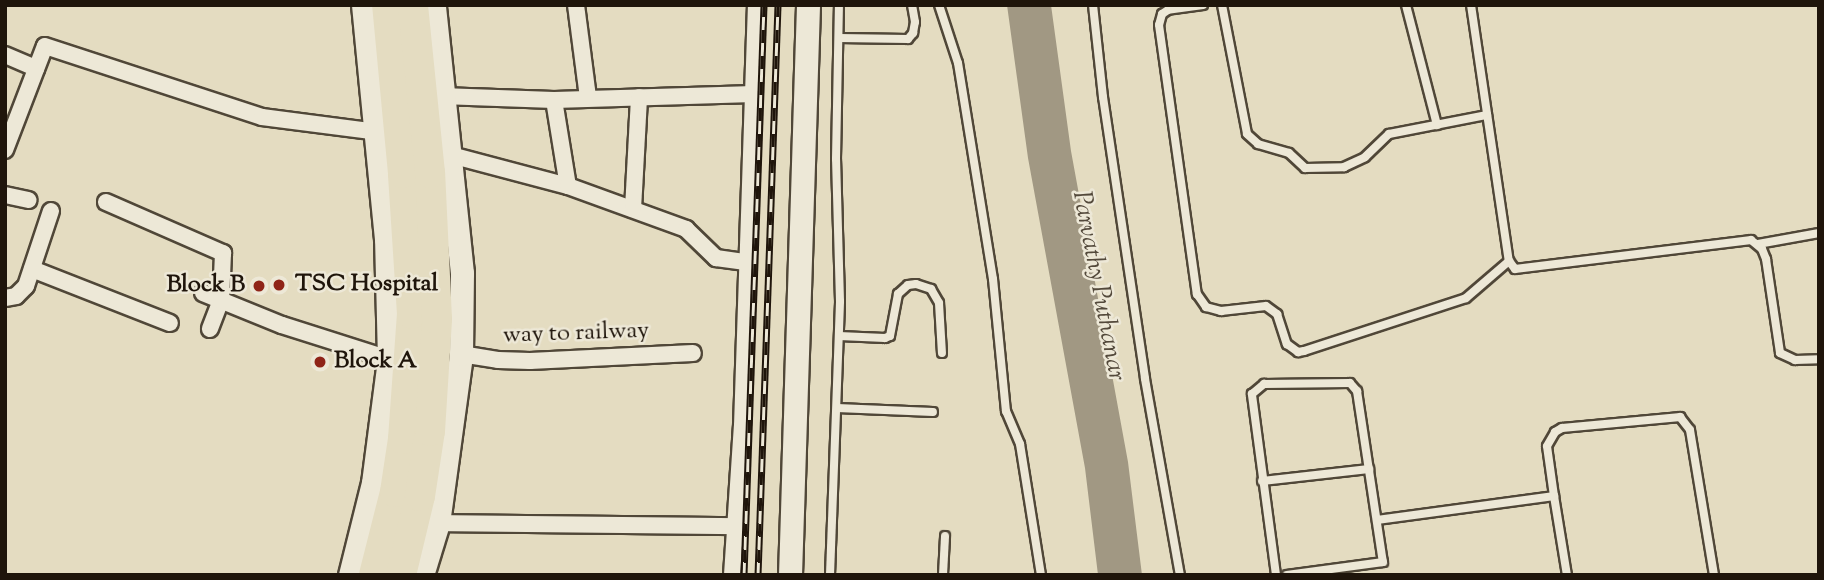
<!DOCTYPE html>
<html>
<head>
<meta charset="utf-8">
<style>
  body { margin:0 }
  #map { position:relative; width:1824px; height:580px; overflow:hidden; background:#e4dcc1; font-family:"Sorts Mill Goudy",serif }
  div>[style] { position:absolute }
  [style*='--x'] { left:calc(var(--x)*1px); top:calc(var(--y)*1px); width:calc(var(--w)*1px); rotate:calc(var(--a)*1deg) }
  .water>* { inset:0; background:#a19883 }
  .roads { filter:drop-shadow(2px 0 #504738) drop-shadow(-2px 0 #504738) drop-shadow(0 2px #504738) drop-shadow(0 -2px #504738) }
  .lane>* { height:8px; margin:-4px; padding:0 4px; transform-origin:4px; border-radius:4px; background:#ede8d7 }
  .street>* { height:16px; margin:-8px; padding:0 8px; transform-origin:8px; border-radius:8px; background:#ede8d7 }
  .secondary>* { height:23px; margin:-11.5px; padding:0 11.5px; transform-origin:11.5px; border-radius:11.5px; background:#ede8d7 }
  .highway>* { height:30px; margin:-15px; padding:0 15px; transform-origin:15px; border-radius:15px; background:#e4dcc1 }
  .rail>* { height:7px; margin-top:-3.5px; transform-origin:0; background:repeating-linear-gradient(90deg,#ede8d7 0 13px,#1f150b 0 26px); box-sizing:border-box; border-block:2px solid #1f150b }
  .dots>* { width:19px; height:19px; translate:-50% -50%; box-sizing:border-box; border:4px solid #ede8d7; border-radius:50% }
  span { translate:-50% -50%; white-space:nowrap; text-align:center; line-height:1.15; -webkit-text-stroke:5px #ede8d7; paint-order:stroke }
  .poi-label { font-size:24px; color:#1f150b; font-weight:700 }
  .left { translate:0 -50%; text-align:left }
  .right { translate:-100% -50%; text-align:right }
  .street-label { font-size:24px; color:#1f150b }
  .water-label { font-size:26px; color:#53493b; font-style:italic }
  .frame { position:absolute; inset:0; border:7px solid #1f150b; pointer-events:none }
</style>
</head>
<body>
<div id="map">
  <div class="water">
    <i style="clip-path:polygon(1007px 5px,1051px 5px,1071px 151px,1128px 462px,1142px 575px,1098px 575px,1085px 468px,1028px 158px)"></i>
  </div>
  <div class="roads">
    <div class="lane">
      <i style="--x:939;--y:5;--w:61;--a:71.9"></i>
      <i style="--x:958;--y:63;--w:219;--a:80.8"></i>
      <i style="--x:993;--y:279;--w:133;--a:84.4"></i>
      <i style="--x:1006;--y:411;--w:36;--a:67"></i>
      <i style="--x:1020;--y:444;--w:133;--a:80.9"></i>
      <i style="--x:1093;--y:5;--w:93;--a:83.8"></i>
      <i style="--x:1103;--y:97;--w:285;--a:81.5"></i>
      <i style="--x:1145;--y:379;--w:199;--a:79.9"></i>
      <i style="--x:1203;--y:5;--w:35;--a:172"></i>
      <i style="--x:1168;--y:10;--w:7;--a:146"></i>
      <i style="--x:1162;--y:14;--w:11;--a:105"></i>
      <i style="--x:1159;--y:25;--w:272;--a:82"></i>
      <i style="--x:1197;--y:294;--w:16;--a:55"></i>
      <i style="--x:1206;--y:307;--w:16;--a:15"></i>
      <i style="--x:1221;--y:311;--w:45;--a:-6.3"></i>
      <i style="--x:1266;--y:306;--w:14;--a:36"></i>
      <i style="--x:1277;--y:314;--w:32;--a:72"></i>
      <i style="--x:1287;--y:344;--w:14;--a:36"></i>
      <i style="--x:1298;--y:352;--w:6;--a:-9"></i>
      <i style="--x:1304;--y:351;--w:170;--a:-18.1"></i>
      <i style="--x:1466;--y:298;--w:57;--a:-40.7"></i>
      <i style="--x:1222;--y:5;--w:131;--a:79"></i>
      <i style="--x:1247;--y:134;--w:15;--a:42"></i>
      <i style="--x:1258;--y:144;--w:32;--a:16"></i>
      <i style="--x:1289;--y:153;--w:22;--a:43"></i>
      <i style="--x:1305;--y:168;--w:39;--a:-1"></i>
      <i style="--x:1344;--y:167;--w:23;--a:-25"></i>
      <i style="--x:1365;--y:157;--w:33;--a:-44"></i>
      <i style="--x:1389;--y:134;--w:100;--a:-11"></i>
      <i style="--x:1406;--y:5;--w:124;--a:75.5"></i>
      <i style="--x:1471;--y:5;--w:259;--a:81.6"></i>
      <i style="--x:1509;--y:261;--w:10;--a:53"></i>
      <i style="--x:1515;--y:269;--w:238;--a:-7"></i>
      <i style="--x:1751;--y:240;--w:14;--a:39"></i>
      <i style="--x:1762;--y:249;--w:11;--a:68"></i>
      <i style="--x:1766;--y:259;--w:95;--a:81.5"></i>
      <i style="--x:1780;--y:353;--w:17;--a:25"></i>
      <i style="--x:1795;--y:360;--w:24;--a:-2"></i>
      <i style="--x:839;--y:38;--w:69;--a:0.8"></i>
      <i style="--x:908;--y:39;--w:8;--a:-50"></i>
      <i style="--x:913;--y:33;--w:11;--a:-80"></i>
      <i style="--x:915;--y:22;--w:17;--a:-100"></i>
      <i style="--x:1758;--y:244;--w:62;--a:-10.2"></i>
      <i style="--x:839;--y:336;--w:46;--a:2.5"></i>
      <i style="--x:885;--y:338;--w:5;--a:-22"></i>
      <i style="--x:890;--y:336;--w:43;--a:-79.2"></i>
      <i style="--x:898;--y:294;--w:13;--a:-42"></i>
      <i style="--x:908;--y:285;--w:8;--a:-7"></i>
      <i style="--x:916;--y:284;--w:16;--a:18"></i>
      <i style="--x:931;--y:289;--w:16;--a:60"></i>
      <i style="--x:939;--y:303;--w:50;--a:86.6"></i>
      <i style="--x:837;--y:408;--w:96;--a:2.4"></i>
      <i style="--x:1262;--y:481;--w:108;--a:-6.4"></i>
      <i style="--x:1554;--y:496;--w:50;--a:-98"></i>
      <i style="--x:1547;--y:446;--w:16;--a:-60"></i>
      <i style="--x:1555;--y:432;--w:8;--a:-30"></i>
      <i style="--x:1562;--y:428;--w:119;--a:-5.3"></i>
      <i style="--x:1680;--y:417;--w:16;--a:52"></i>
      <i style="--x:1690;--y:430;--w:147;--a:80.6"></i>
      <i style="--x:1377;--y:520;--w:179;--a:-7.7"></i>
      <i style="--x:1554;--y:496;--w:80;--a:80.7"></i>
      <i style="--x:830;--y:575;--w:274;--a:-87.9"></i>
      <i style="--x:840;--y:301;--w:142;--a:-91.6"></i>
      <i style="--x:836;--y:159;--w:154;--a:-88.9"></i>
      <i style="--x:943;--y:575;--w:39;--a:-87"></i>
      <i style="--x:1276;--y:575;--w:183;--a:-97.6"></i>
      <i style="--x:1252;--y:394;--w:16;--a:-40"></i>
      <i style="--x:1264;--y:384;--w:86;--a:-0.7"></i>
      <i style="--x:1350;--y:383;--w:11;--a:49"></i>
      <i style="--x:1357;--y:391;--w:173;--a:81.4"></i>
      <i style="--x:1383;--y:562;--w:97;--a:172.3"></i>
    </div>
    <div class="street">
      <i style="--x:576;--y:5;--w:94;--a:82.6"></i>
      <i style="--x:5;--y:55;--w:34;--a:23"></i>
      <i style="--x:441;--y:96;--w:113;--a:2"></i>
      <i style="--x:554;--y:100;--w:200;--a:-1.7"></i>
      <i style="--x:554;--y:100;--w:87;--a:80.8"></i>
      <i style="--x:5;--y:150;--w:111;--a:-69"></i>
      <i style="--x:45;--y:46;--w:228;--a:18.1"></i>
      <i style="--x:262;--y:117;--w:116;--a:7.4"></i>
      <i style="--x:447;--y:154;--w:125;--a:14.8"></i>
      <i style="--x:568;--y:186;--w:126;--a:20"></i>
      <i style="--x:686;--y:229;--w:42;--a:44"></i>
      <i style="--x:716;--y:258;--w:30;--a:8"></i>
      <i style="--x:5;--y:195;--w:24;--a:12"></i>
      <i style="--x:106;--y:202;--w:128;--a:23.6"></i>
      <i style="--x:223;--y:253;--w:47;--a:92.4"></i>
      <i style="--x:221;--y:300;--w:31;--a:111"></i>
      <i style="--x:633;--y:209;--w:112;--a:-86.9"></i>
      <i style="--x:32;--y:269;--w:148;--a:21.4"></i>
      <i style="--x:203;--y:293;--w:85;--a:22.1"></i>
      <i style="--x:282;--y:325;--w:112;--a:17.6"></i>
      <i style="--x:5;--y:298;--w:11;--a:-10"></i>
      <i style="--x:16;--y:296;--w:14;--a:-45"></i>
      <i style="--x:26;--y:286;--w:79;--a:-71.6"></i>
      <i style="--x:461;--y:354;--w:37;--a:9"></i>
      <i style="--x:498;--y:360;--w:32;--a:2"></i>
      <i style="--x:530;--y:361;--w:163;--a:-2.8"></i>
      <i style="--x:438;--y:523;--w:297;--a:0.6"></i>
      <i style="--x:732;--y:575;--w:149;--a:-86.2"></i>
      <i style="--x:742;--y:426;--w:421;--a:-88.1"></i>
    </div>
    <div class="secondary">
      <i style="--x:350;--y:575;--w:95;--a:-76"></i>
      <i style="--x:373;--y:483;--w:125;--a:-82.6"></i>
      <i style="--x:389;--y:359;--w:120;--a:-91.4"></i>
      <i style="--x:386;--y:239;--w:235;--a:-95.6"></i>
      <i style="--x:422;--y:575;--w:54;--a:-72.9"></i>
      <i style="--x:438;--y:523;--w:171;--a:-82.2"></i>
      <i style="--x:461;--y:354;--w:81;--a:-89.3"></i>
      <i style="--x:462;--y:273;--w:269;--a:-96"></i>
      <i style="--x:790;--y:575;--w:570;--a:-88.19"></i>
    </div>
    <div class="highway">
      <i style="--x:374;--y:575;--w:86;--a:-75.8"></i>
      <i style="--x:395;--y:492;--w:54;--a:-81.4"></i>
      <i style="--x:403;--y:439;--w:125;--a:-85.9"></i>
      <i style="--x:412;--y:314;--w:141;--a:-93.7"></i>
      <i style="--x:403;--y:173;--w:169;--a:-95.4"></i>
      <i style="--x:401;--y:575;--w:81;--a:-76.5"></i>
      <i style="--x:420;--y:496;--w:66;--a:-81.3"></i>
      <i style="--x:430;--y:431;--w:112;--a:-86.4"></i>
      <i style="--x:437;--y:319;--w:146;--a:-92.7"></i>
      <i style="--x:430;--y:173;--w:169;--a:-95.8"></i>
    </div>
  </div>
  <div class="rail">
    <i style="--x:744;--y:575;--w:570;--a:-87.99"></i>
    <i style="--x:758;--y:575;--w:570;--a:-87.99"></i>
  </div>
  <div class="dots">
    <i style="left:279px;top:285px;background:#8f2418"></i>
    <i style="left:259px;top:286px;background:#8f2418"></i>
    <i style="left:320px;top:362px;background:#8f2418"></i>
  </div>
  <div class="poi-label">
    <span class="left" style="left:295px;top:285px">TSC Hospital</span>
    <span class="right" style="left:245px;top:286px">Block B</span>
    <span class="left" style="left:334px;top:362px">Block A</span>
  </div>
  <div class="street-label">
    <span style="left:576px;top:334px;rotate:-2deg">way to railway</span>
  </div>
  <div class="water-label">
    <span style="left:1098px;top:286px;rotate:79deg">Parvathy Puthanar</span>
  </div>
  <div class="frame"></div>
</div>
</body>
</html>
